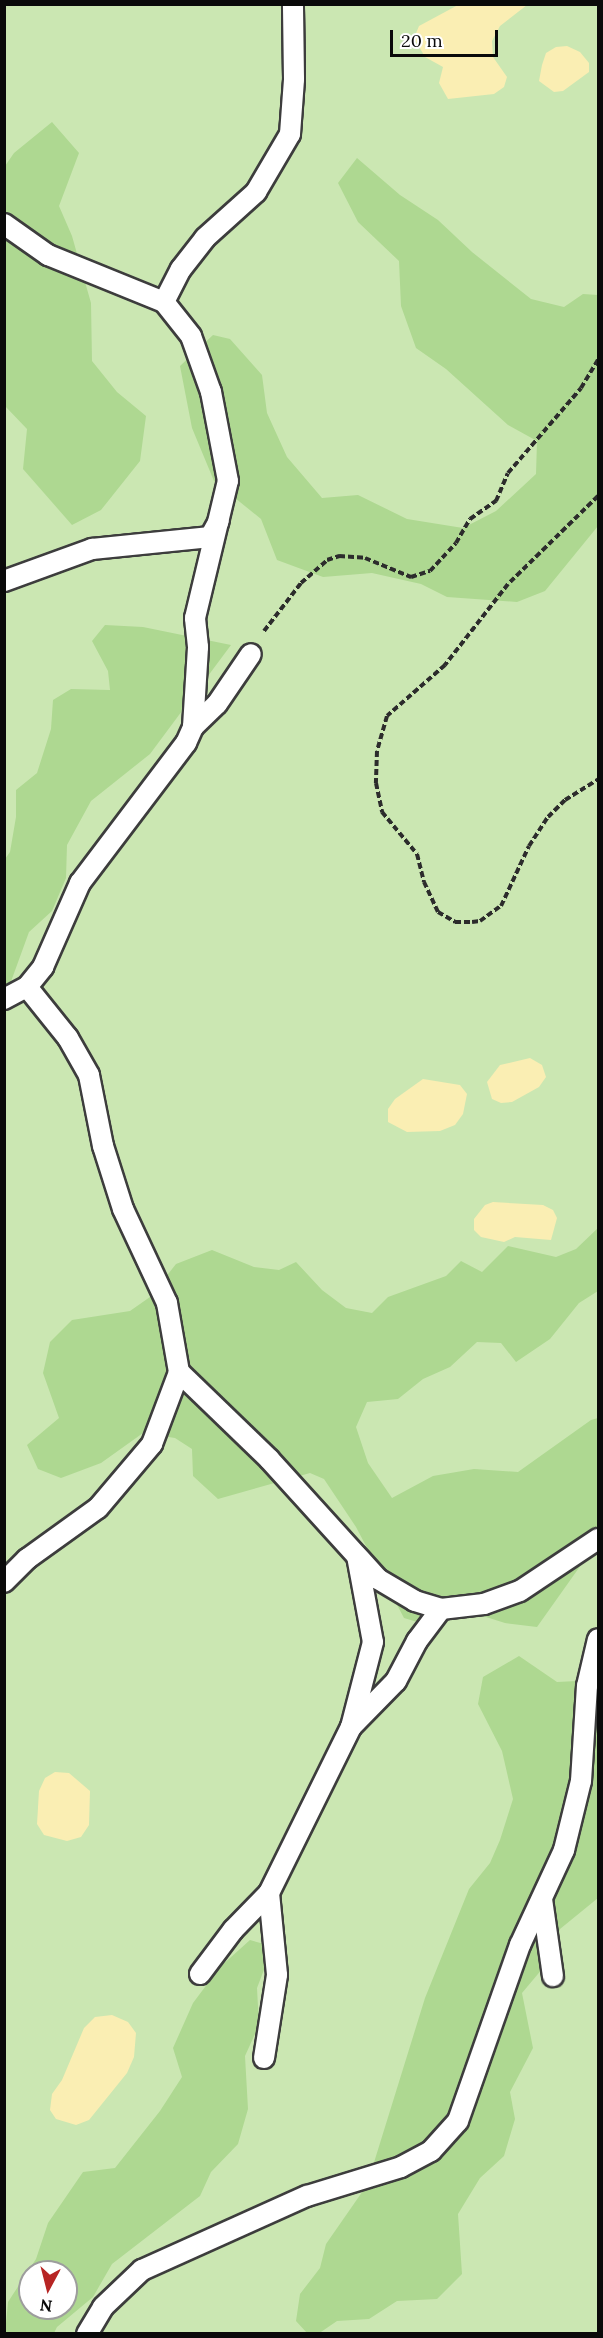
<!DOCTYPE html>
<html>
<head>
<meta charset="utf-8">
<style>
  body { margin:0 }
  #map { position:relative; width:603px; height:2338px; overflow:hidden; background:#fffbe6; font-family:Lora,serif }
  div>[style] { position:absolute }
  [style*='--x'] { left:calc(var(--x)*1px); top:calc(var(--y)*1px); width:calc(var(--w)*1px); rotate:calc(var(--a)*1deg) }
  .green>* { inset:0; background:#cbe7b2 }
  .forest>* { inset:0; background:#aed891 }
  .sand>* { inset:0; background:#faeeb3 }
  .path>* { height:4px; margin-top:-2px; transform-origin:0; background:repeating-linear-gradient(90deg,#2c2c2c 0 6px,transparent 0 9px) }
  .roads { filter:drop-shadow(2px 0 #3d3d3d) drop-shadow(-2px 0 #3d3d3d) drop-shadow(0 2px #3d3d3d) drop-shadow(0 -2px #3d3d3d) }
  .service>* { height:20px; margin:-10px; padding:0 10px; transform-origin:10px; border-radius:10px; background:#fff }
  span { translate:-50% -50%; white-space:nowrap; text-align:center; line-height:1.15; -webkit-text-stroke:6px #fff; paint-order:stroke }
  .frame { position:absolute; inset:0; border:6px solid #0a0a0a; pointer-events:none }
  .north { position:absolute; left:18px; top:2260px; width:60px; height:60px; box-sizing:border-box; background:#fff; border:2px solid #9d9d9d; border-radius:50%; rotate:187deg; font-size:16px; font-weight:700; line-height:24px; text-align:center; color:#0a0a0a }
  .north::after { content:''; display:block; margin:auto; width:21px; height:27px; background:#b72524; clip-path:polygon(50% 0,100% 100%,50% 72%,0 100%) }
  .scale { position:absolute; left:390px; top:30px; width:108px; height:27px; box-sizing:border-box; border:3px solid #0a0a0a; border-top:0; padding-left:8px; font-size:18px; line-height:21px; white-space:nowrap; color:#0a0a0a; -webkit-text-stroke:4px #fff; paint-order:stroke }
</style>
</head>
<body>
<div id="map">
  <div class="green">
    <i style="clip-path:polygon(evenodd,5px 5px,598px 5px,598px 2333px,5px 2334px,5px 5px,30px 2272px,66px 2272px,66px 2308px,30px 2308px,30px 2272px)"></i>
  </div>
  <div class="forest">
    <i style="clip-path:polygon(52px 122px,79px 153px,59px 206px,72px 236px,91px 303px,92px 361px,117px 392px,146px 416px,140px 461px,101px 510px,72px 525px,23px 469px,27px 429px,5px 406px,5px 166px,14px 153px)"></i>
    <i style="clip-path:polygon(357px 158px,400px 195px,438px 220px,472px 252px,531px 299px,564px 307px,583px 294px,598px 295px,598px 526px,545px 591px,517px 602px,447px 597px,421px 584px,372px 573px,323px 577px,277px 560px,261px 519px,214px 481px,192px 428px,180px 366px,213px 335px,230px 339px,262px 375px,267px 413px,287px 457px,322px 498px,358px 495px,407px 519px,463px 528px,496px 511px,536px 474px,537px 441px,508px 425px,446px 369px,416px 348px,401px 306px,399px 261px,358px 222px,338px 183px)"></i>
    <i style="clip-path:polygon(105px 625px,143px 627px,231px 645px,150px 754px,91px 801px,67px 845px,66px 878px,52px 911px,29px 932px,5px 998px,5px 859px,10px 852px,16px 817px,16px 790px,37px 773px,51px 729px,53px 700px,71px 689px,110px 690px,108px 671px,92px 641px)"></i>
    <i style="clip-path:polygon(598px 1228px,598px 1291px,579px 1303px,550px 1339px,516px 1362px,501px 1343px,477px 1342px,450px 1367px,423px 1379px,398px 1399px,367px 1402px,356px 1427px,368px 1463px,392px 1498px,433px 1476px,474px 1469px,518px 1472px,591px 1420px,598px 1418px,598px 1541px,537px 1627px,505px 1623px,467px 1611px,434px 1627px,404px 1618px,356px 1527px,324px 1479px,310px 1473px,218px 1499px,193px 1476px,192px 1449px,175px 1438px,143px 1433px,101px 1463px,61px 1478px,38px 1469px,27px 1445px,59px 1418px,43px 1373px,50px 1342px,72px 1320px,130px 1311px,150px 1297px,176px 1264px,212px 1250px,254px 1267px,279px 1270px,296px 1262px,322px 1290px,346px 1308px,372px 1313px,388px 1297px,446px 1276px,461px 1261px,482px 1272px,508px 1246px,556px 1257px,576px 1249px)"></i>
    <i style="clip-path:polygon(519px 1656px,557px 1682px,598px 1680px,598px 1898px,560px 1929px,548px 1962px,522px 1993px,533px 2048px,510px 2092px,515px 2119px,504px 2156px,480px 2178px,458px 2214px,462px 2274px,437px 2299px,397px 2301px,369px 2319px,337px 2321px,318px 2334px,307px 2333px,296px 2321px,300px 2294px,320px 2268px,326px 2244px,367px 2185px,425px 1998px,469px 1889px,490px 1863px,500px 1840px,513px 1799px,502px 1751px,478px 1704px,483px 1677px)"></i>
    <i style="clip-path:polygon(evenodd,250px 1940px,264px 1944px,265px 1967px,257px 1988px,259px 2025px,245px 2056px,248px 2109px,238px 2144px,211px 2172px,200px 2196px,112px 2264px,93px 2297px,57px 2327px,54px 2333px,5px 2334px,8px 2302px,36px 2259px,48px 2223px,83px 2172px,115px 2168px,160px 2111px,182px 2077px,173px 2048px,193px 2003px,220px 1967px,250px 1940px,30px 2272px,66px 2272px,66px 2308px,30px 2308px,30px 2272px)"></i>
  </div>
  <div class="sand">
    <i style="clip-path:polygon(458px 5px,527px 5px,500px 26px,492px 41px,493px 57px,507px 77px,504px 87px,494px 94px,448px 99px,439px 83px,443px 67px,425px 57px,414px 38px,419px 26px)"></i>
    <i style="clip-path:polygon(567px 46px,580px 52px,589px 63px,589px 72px,563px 91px,554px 92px,539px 81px,542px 65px,546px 53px,556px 47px)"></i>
    <i style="clip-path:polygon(530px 1058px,542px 1065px,546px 1077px,539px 1087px,512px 1102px,501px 1103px,492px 1099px,487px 1082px,500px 1065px)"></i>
    <i style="clip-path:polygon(423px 1079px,460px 1085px,467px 1094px,463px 1114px,455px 1125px,440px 1131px,407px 1132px,388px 1122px,388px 1109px,395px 1099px)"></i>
    <i style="clip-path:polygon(493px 1202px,543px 1205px,553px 1210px,557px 1218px,551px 1240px,515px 1237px,504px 1242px,481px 1237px,474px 1230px,474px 1219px,485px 1205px)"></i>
    <i style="clip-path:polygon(55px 1772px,69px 1773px,90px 1791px,89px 1825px,81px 1837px,67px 1841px,44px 1835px,37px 1824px,39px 1791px,45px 1778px)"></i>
    <i style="clip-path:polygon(112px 2015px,128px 2022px,136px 2033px,134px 2057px,127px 2073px,89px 2120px,76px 2125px,56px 2119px,50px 2110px,52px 2094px,62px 2080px,84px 2028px,95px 2017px)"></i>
  </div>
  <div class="path">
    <i style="--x:598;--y:496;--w:126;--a:135.6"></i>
    <i style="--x:508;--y:584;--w:103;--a:127.9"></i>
    <i style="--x:445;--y:665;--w:77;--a:138.7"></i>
    <i style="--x:387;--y:716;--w:36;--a:106"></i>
    <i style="--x:377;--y:751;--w:32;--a:92"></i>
    <i style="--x:376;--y:783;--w:30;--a:78"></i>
    <i style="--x:382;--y:812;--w:55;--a:50.2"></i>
    <i style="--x:417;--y:854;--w:29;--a:76"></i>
    <i style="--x:424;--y:882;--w:33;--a:65"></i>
    <i style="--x:438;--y:912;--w:20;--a:30"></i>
    <i style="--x:455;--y:922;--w:17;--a:0"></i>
    <i style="--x:472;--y:922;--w:8;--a:-7"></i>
    <i style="--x:480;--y:921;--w:26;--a:-36"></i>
    <i style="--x:501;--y:906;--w:66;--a:-65"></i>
    <i style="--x:529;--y:846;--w:35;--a:-57"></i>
    <i style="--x:548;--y:817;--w:24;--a:-45"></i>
    <i style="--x:565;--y:800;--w:39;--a:-32"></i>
    <i style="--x:264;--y:631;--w:61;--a:-52.4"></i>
    <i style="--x:301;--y:583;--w:35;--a:-41"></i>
    <i style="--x:327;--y:560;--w:13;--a:-18"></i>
    <i style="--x:339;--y:556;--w:26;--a:4"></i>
    <i style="--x:365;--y:558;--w:50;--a:22.4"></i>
    <i style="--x:411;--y:577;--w:20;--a:-18"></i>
    <i style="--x:430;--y:571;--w:38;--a:-47"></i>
    <i style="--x:456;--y:543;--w:28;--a:-60"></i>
    <i style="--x:470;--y:519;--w:32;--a:-35"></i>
    <i style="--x:496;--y:501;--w:30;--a:-67"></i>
    <i style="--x:508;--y:473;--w:112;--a:-49.3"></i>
    <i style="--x:581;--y:388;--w:33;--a:-59"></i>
  </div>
  <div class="roads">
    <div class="service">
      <i style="--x:4;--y:224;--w:54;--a:35.2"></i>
      <i style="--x:48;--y:255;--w:125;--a:22.1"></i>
      <i style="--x:4;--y:581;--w:94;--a:-20"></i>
      <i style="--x:92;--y:549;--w:119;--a:-5.8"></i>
      <i style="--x:210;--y:537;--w:18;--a:-61"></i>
      <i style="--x:193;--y:727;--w:33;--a:-44"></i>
      <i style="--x:217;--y:704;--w:60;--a:-55.8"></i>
      <i style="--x:4;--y:999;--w:26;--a:-28"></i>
      <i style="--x:27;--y:987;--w:26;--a:-51"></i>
      <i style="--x:43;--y:967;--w:92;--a:-66.2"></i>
      <i style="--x:80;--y:883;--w:176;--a:-52.9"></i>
      <i style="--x:186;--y:743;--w:17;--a:-66"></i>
      <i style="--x:193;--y:727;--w:80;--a:-86.4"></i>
      <i style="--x:198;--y:647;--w:29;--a:-96"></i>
      <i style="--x:195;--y:618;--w:141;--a:-76.5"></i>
      <i style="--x:228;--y:481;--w:91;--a:-100.8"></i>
      <i style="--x:211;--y:392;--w:59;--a:-109.7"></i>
      <i style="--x:191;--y:336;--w:43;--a:-128.5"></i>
      <i style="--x:164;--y:302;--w:37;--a:-63"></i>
      <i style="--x:181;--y:269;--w:39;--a:-52"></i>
      <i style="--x:205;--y:238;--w:69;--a:-42"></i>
      <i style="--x:256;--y:192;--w:67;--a:-59.6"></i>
      <i style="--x:290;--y:134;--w:55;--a:-85.8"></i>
      <i style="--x:294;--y:79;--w:75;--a:-90.8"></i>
      <i style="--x:179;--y:1372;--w:125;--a:44"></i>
      <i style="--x:269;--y:1459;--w:131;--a:47.8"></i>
      <i style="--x:357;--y:1556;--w:87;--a:79.5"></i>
      <i style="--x:373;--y:1642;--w:88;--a:104.5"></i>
      <i style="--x:351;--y:1727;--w:185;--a:116.3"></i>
      <i style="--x:269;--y:1893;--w:82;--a:84.4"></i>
      <i style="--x:277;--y:1975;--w:84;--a:98.9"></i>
      <i style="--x:359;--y:1558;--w:28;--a:48"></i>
      <i style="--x:378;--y:1579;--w:43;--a:30.7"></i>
      <i style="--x:415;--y:1601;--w:27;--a:17"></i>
      <i style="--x:4;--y:1582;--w:33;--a:-45"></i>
      <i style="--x:27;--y:1559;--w:87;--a:-35.7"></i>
      <i style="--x:98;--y:1508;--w:84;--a:-49.8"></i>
      <i style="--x:152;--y:1444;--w:77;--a:-69.4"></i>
      <i style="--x:179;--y:1372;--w:70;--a:-99.9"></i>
      <i style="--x:167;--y:1303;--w:104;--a:-115.1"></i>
      <i style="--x:123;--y:1209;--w:66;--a:-107.6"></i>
      <i style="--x:103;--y:1146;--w:72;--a:-101.2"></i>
      <i style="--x:89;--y:1075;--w:43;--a:-119.6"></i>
      <i style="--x:68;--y:1038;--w:65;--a:-128.8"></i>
      <i style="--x:351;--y:1727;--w:64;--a:-45.6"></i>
      <i style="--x:396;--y:1681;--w:45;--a:-62.3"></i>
      <i style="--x:417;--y:1641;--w:40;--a:-53"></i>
      <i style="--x:441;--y:1609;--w:43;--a:-6.6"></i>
      <i style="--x:484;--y:1604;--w:38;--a:-20"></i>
      <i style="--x:520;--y:1591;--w:94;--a:-33.7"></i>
      <i style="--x:542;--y:1899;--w:78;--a:81.9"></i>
      <i style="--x:200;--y:1974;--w:55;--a:-53.1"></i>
      <i style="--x:233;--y:1930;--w:52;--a:-45.8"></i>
      <i style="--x:87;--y:2334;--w:31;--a:-59"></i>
      <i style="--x:103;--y:2307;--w:54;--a:-43.5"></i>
      <i style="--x:142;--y:2270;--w:181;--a:-24.2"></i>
      <i style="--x:307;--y:2196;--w:98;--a:-17.1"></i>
      <i style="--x:401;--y:2167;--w:34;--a:-28"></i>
      <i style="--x:431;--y:2151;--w:40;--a:-48"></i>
      <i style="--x:458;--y:2121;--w:187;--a:-70.6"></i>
      <i style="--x:520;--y:1945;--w:105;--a:-65.1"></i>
      <i style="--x:564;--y:1850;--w:71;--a:-76.2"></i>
      <i style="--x:581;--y:1781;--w:95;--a:-86.4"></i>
      <i style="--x:587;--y:1686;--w:48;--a:-76.8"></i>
    </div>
  </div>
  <div class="frame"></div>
  <div class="north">N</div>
  <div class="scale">20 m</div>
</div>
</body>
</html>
